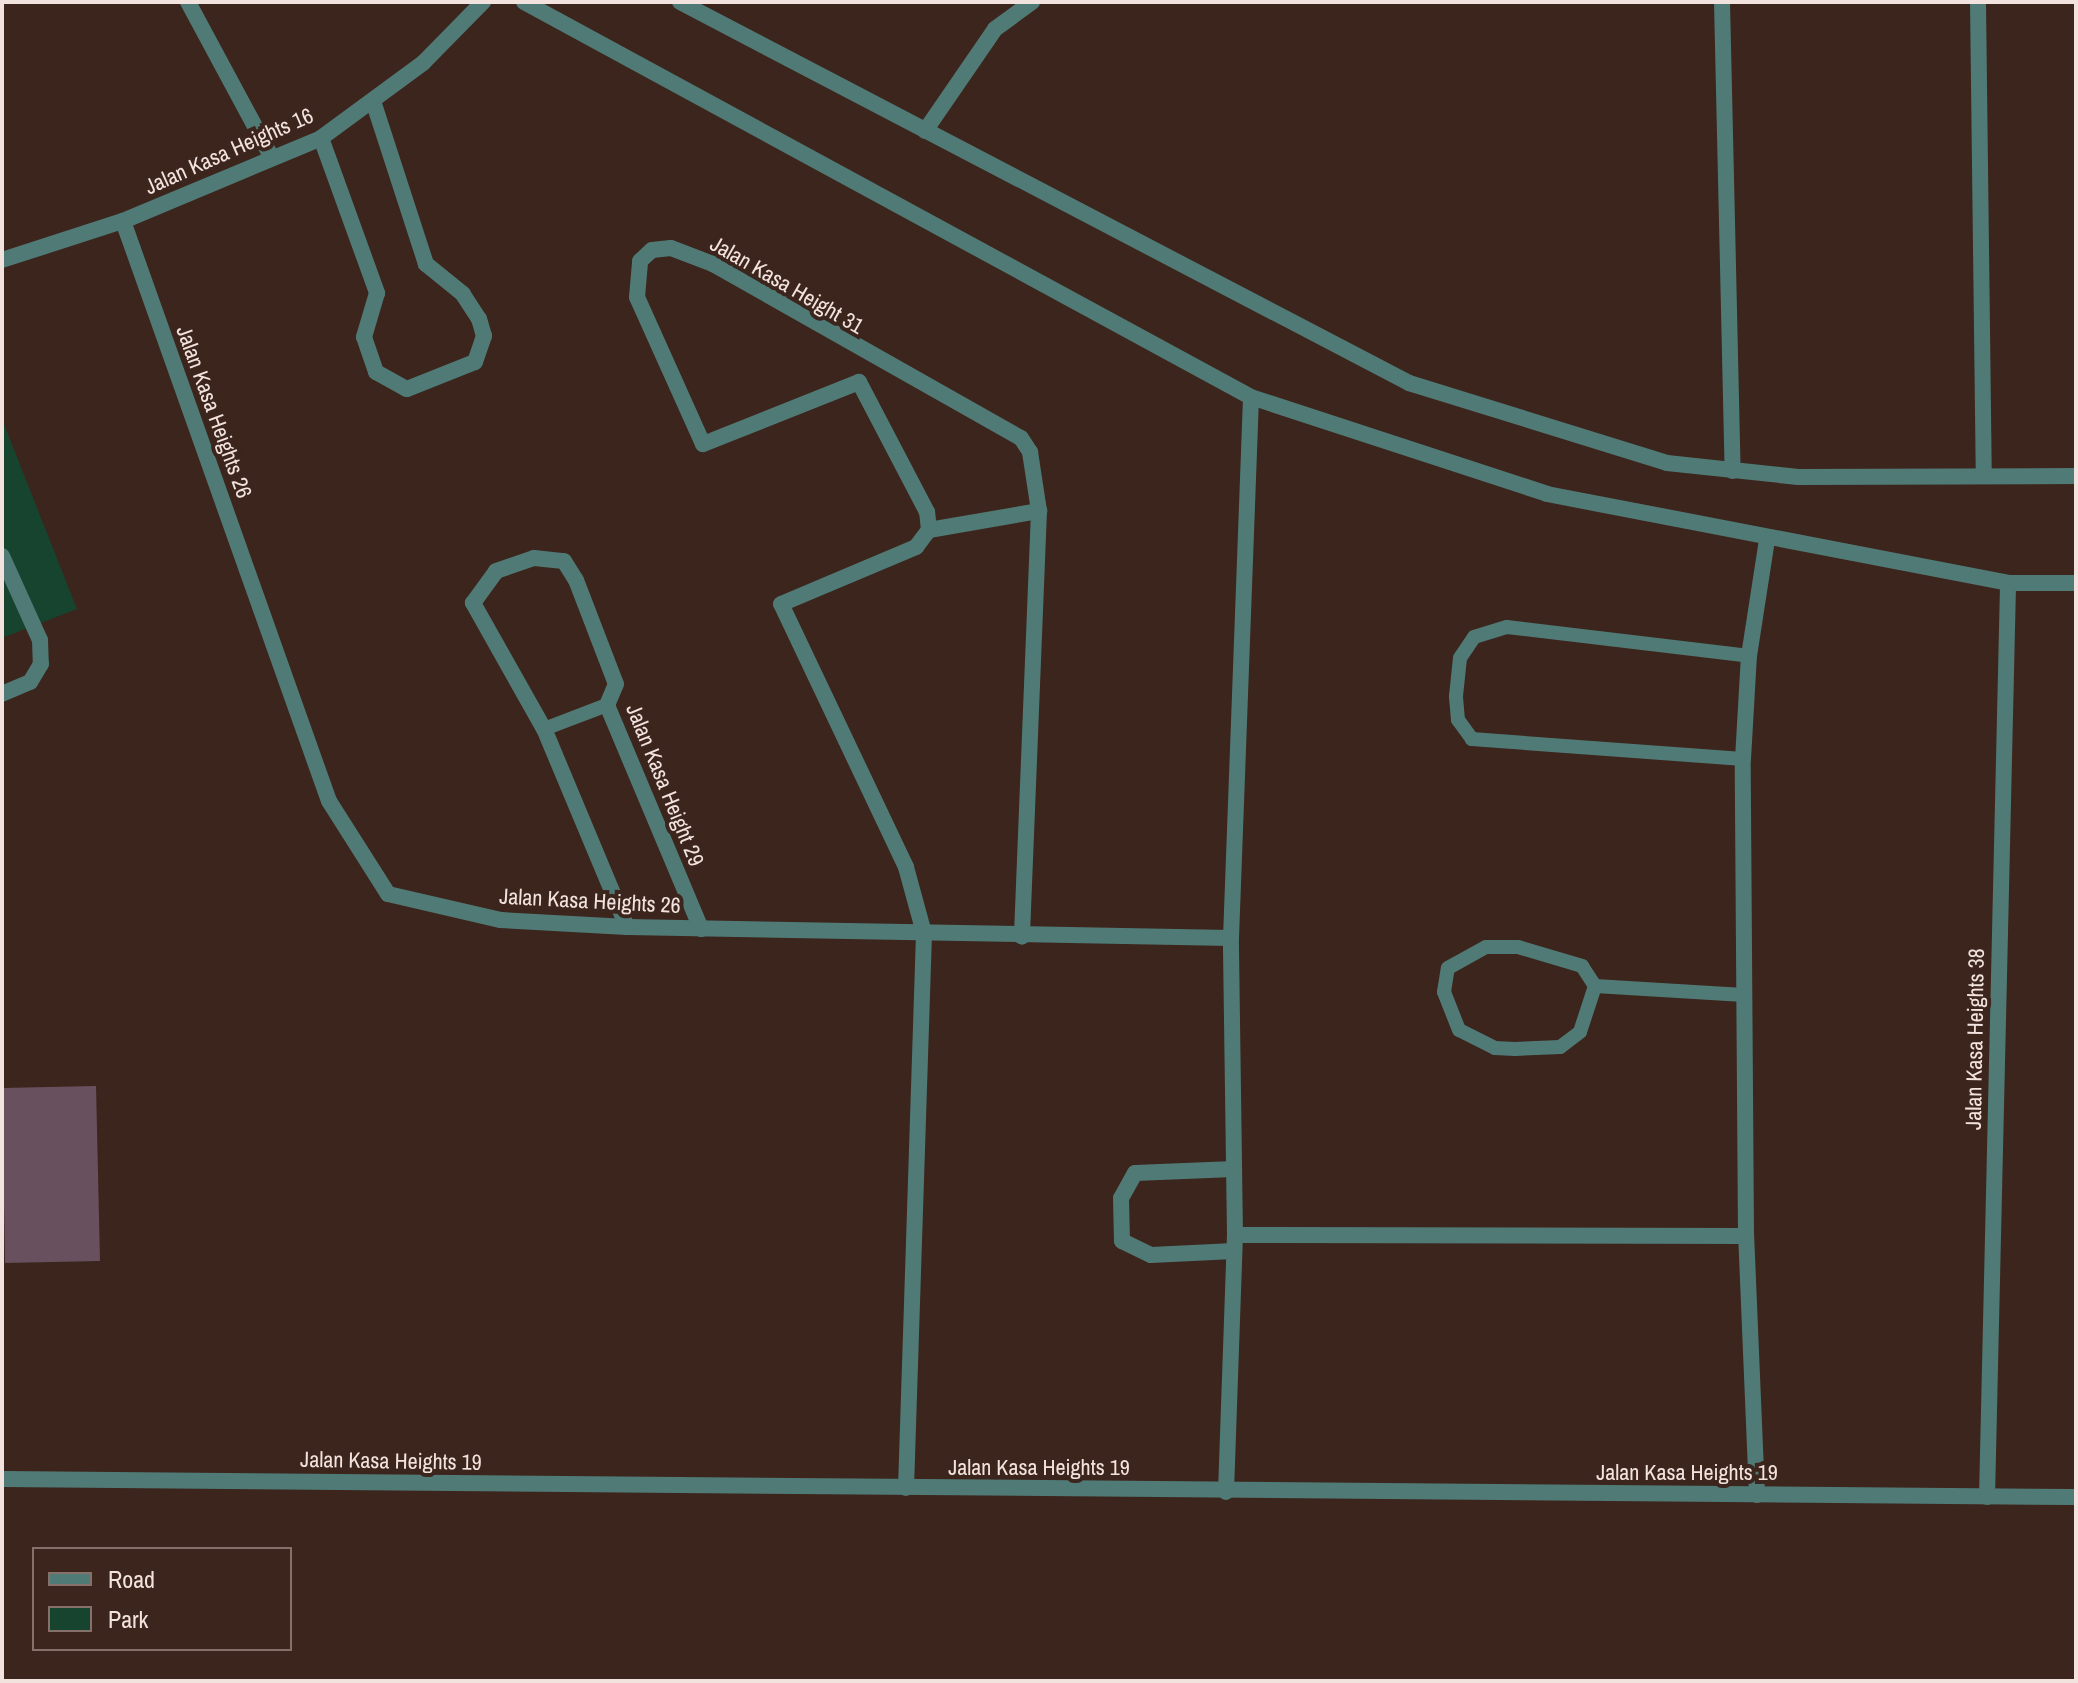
<!DOCTYPE html>
<html>
<head>
<meta charset="utf-8">
<style>
  body { margin:0 }
  #map { position:relative; width:2078px; height:1683px; overflow:hidden; background:#3c251c; font-family:"Archivo Narrow",sans-serif }
  div>[style] { position:absolute }
  [style*='--x'] { left:calc(var(--x)*1px); top:calc(var(--y)*1px); width:calc(var(--w)*1px); rotate:calc(var(--a)*1deg) }
  .green>* { inset:0; background:#17442f }
  .building>* { inset:0; background:#68505e }
  .lane>* { height:14px; margin:-7px; padding:0 7px; transform-origin:7px; border-radius:7px; background:#507a76 }
  .street>* { height:16px; margin:-8px; padding:0 8px; transform-origin:8px; border-radius:8px; background:#507a76 }
  span { translate:-50% -50%; white-space:nowrap; text-align:center; line-height:1.15; -webkit-text-stroke:8px #3c251c; paint-order:stroke }
  .street-label { font-size:22px; color:#f3e3de }
  .frame { position:absolute; inset:0; border:4px solid #f3e3de; pointer-events:none }
  .legend { position:absolute; left:32px; top:1547px; width:260px; height:104px; box-sizing:border-box; background:#3c251c; border:2px solid #85716a; margin:0; padding:10px 14px; list-style:none; font-size:24px; color:#f3e3de }
  .legend li { display:flex; align-items:center; gap:16px; height:40px }
  .legend b { width:40px; border:2px solid #85716a }
</style>
</head>
<body>
<div id="map">
  <div class="green">
    <i style="clip-path:polygon(2px 419px,77px 609px,2px 638px)"></i>
  </div>
  <div class="building">
    <i style="clip-path:polygon(96px 1086px,100px 1261px,5px 1263px,2px 1088px)"></i>
  </div>
  <div class="lane">
    <i style="--x:544;--y:729;--w:67;--a:-20.9"></i>
    <i style="--x:1743;--y:759;--w:272;--a:-175.8"></i>
    <i style="--x:1472;--y:739;--w:24;--a:-126"></i>
    <i style="--x:1458;--y:720;--w:24;--a:-95"></i>
    <i style="--x:1456;--y:696;--w:38;--a:-84"></i>
    <i style="--x:1460;--y:658;--w:25;--a:-56"></i>
    <i style="--x:1474;--y:637;--w:34;--a:-17"></i>
    <i style="--x:1507;--y:627;--w:244;--a:6.8"></i>
    <i style="--x:1486;--y:947;--w:32;--a:0"></i>
    <i style="--x:1518;--y:947;--w:67;--a:16.5"></i>
    <i style="--x:1582;--y:966;--w:24;--a:57"></i>
    <i style="--x:1595;--y:986;--w:48;--a:108.1"></i>
    <i style="--x:1580;--y:1032;--w:25;--a:143"></i>
    <i style="--x:1560;--y:1047;--w:45;--a:177.5"></i>
    <i style="--x:1515;--y:1049;--w:20;--a:-177"></i>
    <i style="--x:1495;--y:1048;--w:40;--a:-153.4"></i>
    <i style="--x:1459;--y:1030;--w:41;--a:-111.5"></i>
    <i style="--x:1444;--y:992;--w:24;--a:-81"></i>
    <i style="--x:1448;--y:968;--w:43;--a:-28.9"></i>
    <i style="--x:1595;--y:986;--w:149;--a:3.5"></i>
  </div>
  <div class="street">
    <i style="--x:188;--y:2;--w:175;--a:61.7"></i>
    <i style="--x:524;--y:2;--w:827;--a:28.52"></i>
    <i style="--x:1251;--y:397;--w:311;--a:18.1"></i>
    <i style="--x:1547;--y:494;--w:470;--a:10.9"></i>
    <i style="--x:2008;--y:583;--w:68;--a:0"></i>
    <i style="--x:680;--y:2;--w:823;--a:27.59"></i>
    <i style="--x:1409;--y:383;--w:270;--a:17.2"></i>
    <i style="--x:1667;--y:463;--w:132;--a:6.1"></i>
    <i style="--x:1798;--y:477;--w:278;--a:-0.2"></i>
    <i style="--x:1722;--y:2;--w:469;--a:88.7"></i>
    <i style="--x:1978;--y:2;--w:474;--a:89.3"></i>
    <i style="--x:925;--y:131;--w:124;--a:-55.5"></i>
    <i style="--x:995;--y:29;--w:46;--a:-36.1"></i>
    <i style="--x:321;--y:138;--w:165;--a:70.1"></i>
    <i style="--x:377;--y:293;--w:46;--a:106.5"></i>
    <i style="--x:364;--y:337;--w:37;--a:71"></i>
    <i style="--x:376;--y:372;--w:35;--a:29"></i>
    <i style="--x:407;--y:389;--w:73;--a:-21.7"></i>
    <i style="--x:475;--y:362;--w:28;--a:-71"></i>
    <i style="--x:484;--y:336;--w:18;--a:-106"></i>
    <i style="--x:479;--y:319;--w:30;--a:-123"></i>
    <i style="--x:463;--y:294;--w:48;--a:-141"></i>
    <i style="--x:426;--y:264;--w:171;--a:-108"></i>
    <i style="--x:123;--y:221;--w:615;--a:70.45"></i>
    <i style="--x:329;--y:801;--w:110;--a:57.6"></i>
    <i style="--x:388;--y:894;--w:116;--a:13"></i>
    <i style="--x:501;--y:920;--w:126;--a:3.2"></i>
    <i style="--x:627;--y:927;--w:604;--a:1.04"></i>
    <i style="--x:2;--y:260;--w:127;--a:-17.9"></i>
    <i style="--x:123;--y:221;--w:215;--a:-22.7"></i>
    <i style="--x:321;--y:138;--w:127;--a:-36.3"></i>
    <i style="--x:423;--y:63;--w:86;--a:-45.5"></i>
    <i style="--x:929;--y:530;--w:112;--a:-9.8"></i>
    <i style="--x:2;--y:556;--w:92;--a:65.7"></i>
    <i style="--x:40;--y:640;--w:24;--a:88"></i>
    <i style="--x:41;--y:664;--w:21;--a:121"></i>
    <i style="--x:30;--y:682;--w:30;--a:157"></i>
    <i style="--x:627;--y:927;--w:215;--a:-112.7"></i>
    <i style="--x:544;--y:729;--w:145;--a:-119.4"></i>
    <i style="--x:473;--y:603;--w:39;--a:-54"></i>
    <i style="--x:496;--y:571;--w:40;--a:-18.9"></i>
    <i style="--x:534;--y:558;--w:30;--a:6"></i>
    <i style="--x:564;--y:561;--w:22;--a:58"></i>
    <i style="--x:576;--y:580;--w:111;--a:69"></i>
    <i style="--x:616;--y:684;--w:23;--a:113"></i>
    <i style="--x:607;--y:705;--w:243;--a:67.2"></i>
    <i style="--x:1234;--y:1169;--w:99;--a:177.7"></i>
    <i style="--x:1135;--y:1173;--w:29;--a:119"></i>
    <i style="--x:1121;--y:1198;--w:43;--a:88.7"></i>
    <i style="--x:1122;--y:1241;--w:32;--a:26"></i>
    <i style="--x:1151;--y:1255;--w:83;--a:-2.8"></i>
    <i style="--x:1235;--y:1235;--w:511;--a:0.11"></i>
    <i style="--x:2;--y:1479;--w:2074;--a:0.5"></i>
    <i style="--x:906;--y:1488;--w:555;--a:-88.14"></i>
    <i style="--x:924;--y:933;--w:68;--a:-105.3"></i>
    <i style="--x:906;--y:867;--w:291;--a:-115.4"></i>
    <i style="--x:781;--y:604;--w:147;--a:-22.9"></i>
    <i style="--x:916;--y:547;--w:21;--a:-53"></i>
    <i style="--x:929;--y:530;--w:18;--a:-96"></i>
    <i style="--x:927;--y:512;--w:147;--a:-117.6"></i>
    <i style="--x:859;--y:382;--w:168;--a:158.3"></i>
    <i style="--x:703;--y:444;--w:161;--a:-114.2"></i>
    <i style="--x:637;--y:297;--w:36;--a:-85"></i>
    <i style="--x:640;--y:261;--w:16;--a:-43"></i>
    <i style="--x:652;--y:250;--w:19;--a:-6"></i>
    <i style="--x:671;--y:248;--w:45;--a:20.9"></i>
    <i style="--x:713;--y:264;--w:354;--a:29.5"></i>
    <i style="--x:1021;--y:438;--w:17;--a:57"></i>
    <i style="--x:1030;--y:452;--w:60;--a:81.3"></i>
    <i style="--x:1039;--y:511;--w:426;--a:92.3"></i>
    <i style="--x:1226;--y:1492;--w:257;--a:-88"></i>
    <i style="--x:1235;--y:1235;--w:297;--a:-90.8"></i>
    <i style="--x:1231;--y:938;--w:541;--a:-87.88"></i>
    <i style="--x:1757;--y:1495;--w:259;--a:-92.4"></i>
    <i style="--x:1746;--y:1236;--w:477;--a:-90.4"></i>
    <i style="--x:1743;--y:759;--w:103;--a:-86.7"></i>
    <i style="--x:1749;--y:656;--w:117;--a:-81.2"></i>
    <i style="--x:1987;--y:1497;--w:914;--a:-88.68"></i>
  </div>
  <div class="street-label">
    <span style="left:229px;top:151px;rotate:-24deg">Jalan Kasa Heights 16</span>
    <span style="left:787px;top:285px;rotate:30deg">Jalan Kasa Height 31</span>
    <span style="left:214px;top:412px;rotate:70deg">Jalan Kasa Heights 26</span>
    <span style="left:665px;top:785px;rotate:68deg">Jalan Kasa Height 29</span>
    <span style="left:590px;top:901px;rotate:3deg">Jalan Kasa Heights 26</span>
    <span style="left:1975px;top:1039px;rotate:-89deg">Jalan Kasa Heights 38</span>
    <span style="left:391px;top:1461px;rotate:1deg">Jalan Kasa Heights 19</span>
    <span style="left:1039px;top:1468px">Jalan Kasa Heights 19</span>
    <span style="left:1687px;top:1473px">Jalan Kasa Heights 19</span>
  </div>
  <div class="frame"></div>
  <ul class="legend">
  <li><b style="height:10px;background:#507a76"></b>Road</li>
  <li><b style="height:22px;background:#17442f"></b>Park</li>
  </ul>
</div>
</body>
</html>
